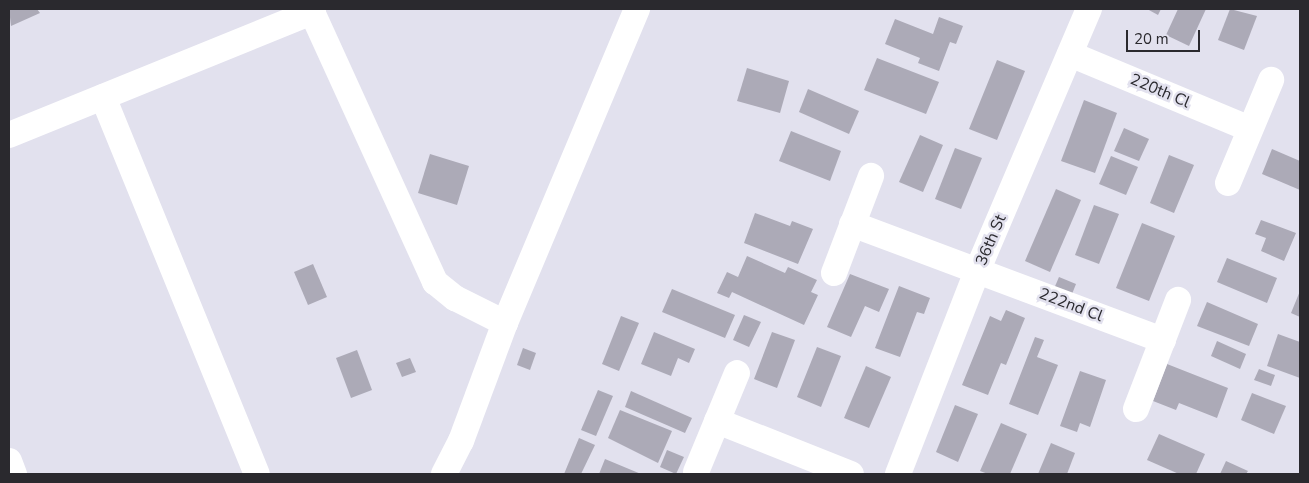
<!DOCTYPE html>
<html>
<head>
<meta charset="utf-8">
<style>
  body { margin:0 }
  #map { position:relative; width:1309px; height:483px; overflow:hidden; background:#e2e1ee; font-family:"Nunito Sans",sans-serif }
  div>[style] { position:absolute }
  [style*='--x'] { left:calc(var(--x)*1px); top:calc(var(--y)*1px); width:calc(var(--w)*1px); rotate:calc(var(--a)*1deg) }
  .building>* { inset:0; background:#acaab7 }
  .street>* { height:26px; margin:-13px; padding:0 13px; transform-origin:13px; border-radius:13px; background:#fff }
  span { translate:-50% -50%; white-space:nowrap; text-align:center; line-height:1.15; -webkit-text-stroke:5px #e2e1ee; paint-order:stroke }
  .street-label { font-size:16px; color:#2a292e }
  .frame { position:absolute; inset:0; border:10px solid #2a292e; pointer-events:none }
  .scale { position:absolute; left:1126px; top:30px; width:74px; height:22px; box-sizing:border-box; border:2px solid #2a292e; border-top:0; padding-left:6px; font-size:15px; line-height:18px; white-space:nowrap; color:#2a292e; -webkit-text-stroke:4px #e2e1ee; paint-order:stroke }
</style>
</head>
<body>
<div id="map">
  <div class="building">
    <i style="clip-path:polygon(9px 9px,37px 9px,40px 13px,11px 26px)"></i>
    <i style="clip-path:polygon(1147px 9px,1161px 9px,1158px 15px)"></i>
    <i style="clip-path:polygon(1178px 9px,1206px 9px,1189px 46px,1166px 35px)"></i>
    <i style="clip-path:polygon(1230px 9px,1257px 16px,1244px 50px,1218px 40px)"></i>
    <i style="clip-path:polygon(939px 17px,963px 26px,956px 44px,950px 42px,939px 71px,918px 63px,920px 58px,885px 44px,895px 19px,933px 34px)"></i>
    <i style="clip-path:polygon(877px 58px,939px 82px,926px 114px,864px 90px)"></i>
    <i style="clip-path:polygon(997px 60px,1025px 71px,997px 140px,969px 129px)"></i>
    <i style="clip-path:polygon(747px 68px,789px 81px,780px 113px,737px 101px)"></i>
    <i style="clip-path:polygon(808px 89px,859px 111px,849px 134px,799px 112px)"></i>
    <i style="clip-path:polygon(1084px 100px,1117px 113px,1095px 173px,1061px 161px)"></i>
    <i style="clip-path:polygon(1124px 128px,1149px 139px,1139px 161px,1114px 151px)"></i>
    <i style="clip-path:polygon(791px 131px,841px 151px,830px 181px,779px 161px)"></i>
    <i style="clip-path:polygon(920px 135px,943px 145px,923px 192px,899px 182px)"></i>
    <i style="clip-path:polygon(955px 148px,982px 158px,961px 209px,935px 199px)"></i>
    <i style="clip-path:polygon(1272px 149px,1300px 161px,1300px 190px,1262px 174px)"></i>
    <i style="clip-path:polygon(430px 154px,469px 166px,457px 205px,418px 193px)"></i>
    <i style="clip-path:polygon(1169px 155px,1194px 165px,1174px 213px,1150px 203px)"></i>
    <i style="clip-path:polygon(1111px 156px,1138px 167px,1126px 195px,1099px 184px)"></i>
    <i style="clip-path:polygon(1056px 189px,1081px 200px,1050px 272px,1025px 261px)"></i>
    <i style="clip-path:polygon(1094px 205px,1119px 214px,1099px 264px,1075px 255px)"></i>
    <i style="clip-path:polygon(755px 213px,790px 226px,792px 221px,813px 229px,798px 264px,744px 243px)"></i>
    <i style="clip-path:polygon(1261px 220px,1296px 233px,1284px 261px,1261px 251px,1266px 238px,1255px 234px)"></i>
    <i style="clip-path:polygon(1142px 223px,1175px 236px,1149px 301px,1116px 288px)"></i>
    <i style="clip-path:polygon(747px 256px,785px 273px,788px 267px,817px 280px,811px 292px,818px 295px,804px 325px,732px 292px,729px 298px,717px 293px,727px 272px,738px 277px)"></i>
    <i style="clip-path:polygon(1227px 258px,1277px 278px,1267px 303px,1217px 282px)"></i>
    <i style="clip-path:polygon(313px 264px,327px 297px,308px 305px,294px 272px)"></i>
    <i style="clip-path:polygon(850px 274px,889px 289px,879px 312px,865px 306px,851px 337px,827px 327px)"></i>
    <i style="clip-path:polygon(1059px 277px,1076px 284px,1070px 299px,1053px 291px)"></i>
    <i style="clip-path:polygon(899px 286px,930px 298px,924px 314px,917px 312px,900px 357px,875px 348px)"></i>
    <i style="clip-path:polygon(672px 289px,735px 315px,725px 338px,662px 312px)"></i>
    <i style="clip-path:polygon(1300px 291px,1300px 317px,1291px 313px)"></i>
    <i style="clip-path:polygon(1207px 302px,1258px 324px,1249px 346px,1197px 326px)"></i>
    <i style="clip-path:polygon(1006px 310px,1025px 318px,1006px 365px,1001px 363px,988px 395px,962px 385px,990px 316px,1001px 321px)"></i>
    <i style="clip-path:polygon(744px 315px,761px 322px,749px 347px,733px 340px)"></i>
    <i style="clip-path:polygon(621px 316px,639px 323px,619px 371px,602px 364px)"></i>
    <i style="clip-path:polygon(654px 332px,695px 349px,689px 363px,678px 358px,671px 376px,641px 364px)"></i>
    <i style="clip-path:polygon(772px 332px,795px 340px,777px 388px,754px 379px)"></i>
    <i style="clip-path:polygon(1278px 334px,1300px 342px,1300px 378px,1267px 366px)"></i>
    <i style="clip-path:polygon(1035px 337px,1044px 340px,1037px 357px,1058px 365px,1038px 415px,1009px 404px)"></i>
    <i style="clip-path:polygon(1217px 341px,1246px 354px,1240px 369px,1211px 356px)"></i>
    <i style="clip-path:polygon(817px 347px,841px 356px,821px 407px,797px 397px)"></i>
    <i style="clip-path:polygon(523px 348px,536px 353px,530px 370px,517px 365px)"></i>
    <i style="clip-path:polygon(357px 350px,372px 390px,351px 398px,336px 358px)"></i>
    <i style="clip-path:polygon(410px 358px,416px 372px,402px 377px,396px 363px)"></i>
    <i style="clip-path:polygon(1167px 364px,1228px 388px,1217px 418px,1179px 403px,1176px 410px,1153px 401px)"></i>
    <i style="clip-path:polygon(866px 366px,891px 377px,869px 428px,844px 418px)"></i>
    <i style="clip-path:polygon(1259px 369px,1275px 375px,1271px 386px,1254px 380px)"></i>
    <i style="clip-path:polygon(1080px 371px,1106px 380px,1090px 427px,1080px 423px,1077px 432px,1060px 426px)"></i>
    <i style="clip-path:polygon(598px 390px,613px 396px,596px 436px,581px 430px)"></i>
    <i style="clip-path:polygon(631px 391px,692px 418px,685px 433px,625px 407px)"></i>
    <i style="clip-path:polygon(1252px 393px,1286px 406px,1274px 434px,1241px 420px)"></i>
    <i style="clip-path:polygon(955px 405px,978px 414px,958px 462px,936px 452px)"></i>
    <i style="clip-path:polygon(620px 410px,672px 431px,658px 463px,608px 438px)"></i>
    <i style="clip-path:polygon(1001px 423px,1027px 434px,1010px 474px,988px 474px,980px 471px)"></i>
    <i style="clip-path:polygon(1159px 434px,1205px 454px,1196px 474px,1179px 474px,1147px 460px)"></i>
    <i style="clip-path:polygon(579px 438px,595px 445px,581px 474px,564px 474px)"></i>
    <i style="clip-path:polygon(1051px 443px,1075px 453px,1067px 474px,1038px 474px)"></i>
    <i style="clip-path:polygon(667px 450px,684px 457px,676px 474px,660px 467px)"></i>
    <i style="clip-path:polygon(605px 459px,641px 474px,599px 474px)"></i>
    <i style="clip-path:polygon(1226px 461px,1248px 471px,1246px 474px,1220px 474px)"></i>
  </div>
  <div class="street">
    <i style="--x:312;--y:12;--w:297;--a:65.5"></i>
    <i style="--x:435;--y:282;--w:26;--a:39"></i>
    <i style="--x:455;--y:298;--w:56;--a:26.6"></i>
    <i style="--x:1070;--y:54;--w:195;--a:22.6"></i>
    <i style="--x:103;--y:97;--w:407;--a:67.8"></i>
    <i style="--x:9;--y:135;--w:327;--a:-22.1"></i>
    <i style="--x:312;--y:12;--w:3;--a:-72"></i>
    <i style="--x:1228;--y:183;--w:112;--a:-67.3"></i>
    <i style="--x:852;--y:224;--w:332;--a:20.5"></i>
    <i style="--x:834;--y:273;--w:104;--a:-69.1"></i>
    <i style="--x:1136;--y:409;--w:117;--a:-68.9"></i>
    <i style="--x:717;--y:421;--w:144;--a:21.6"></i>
    <i style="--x:9;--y:461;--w:14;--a:69"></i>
    <i style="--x:696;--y:472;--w:107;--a:-67.5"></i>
    <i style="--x:444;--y:474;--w:37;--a:-63"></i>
    <i style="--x:461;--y:441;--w:126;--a:-69.6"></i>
    <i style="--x:505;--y:323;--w:341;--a:-67.2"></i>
    <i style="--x:898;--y:474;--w:220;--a:-68.7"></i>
    <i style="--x:978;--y:269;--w:283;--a:-66.9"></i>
  </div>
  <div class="street-label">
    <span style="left:1160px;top:91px;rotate:23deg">220th Cl</span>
    <span style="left:991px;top:240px;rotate:-67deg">36th St</span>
    <span style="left:1071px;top:305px;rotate:21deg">222nd Cl</span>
  </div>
  <div class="frame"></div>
  <div class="scale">20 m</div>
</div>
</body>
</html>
